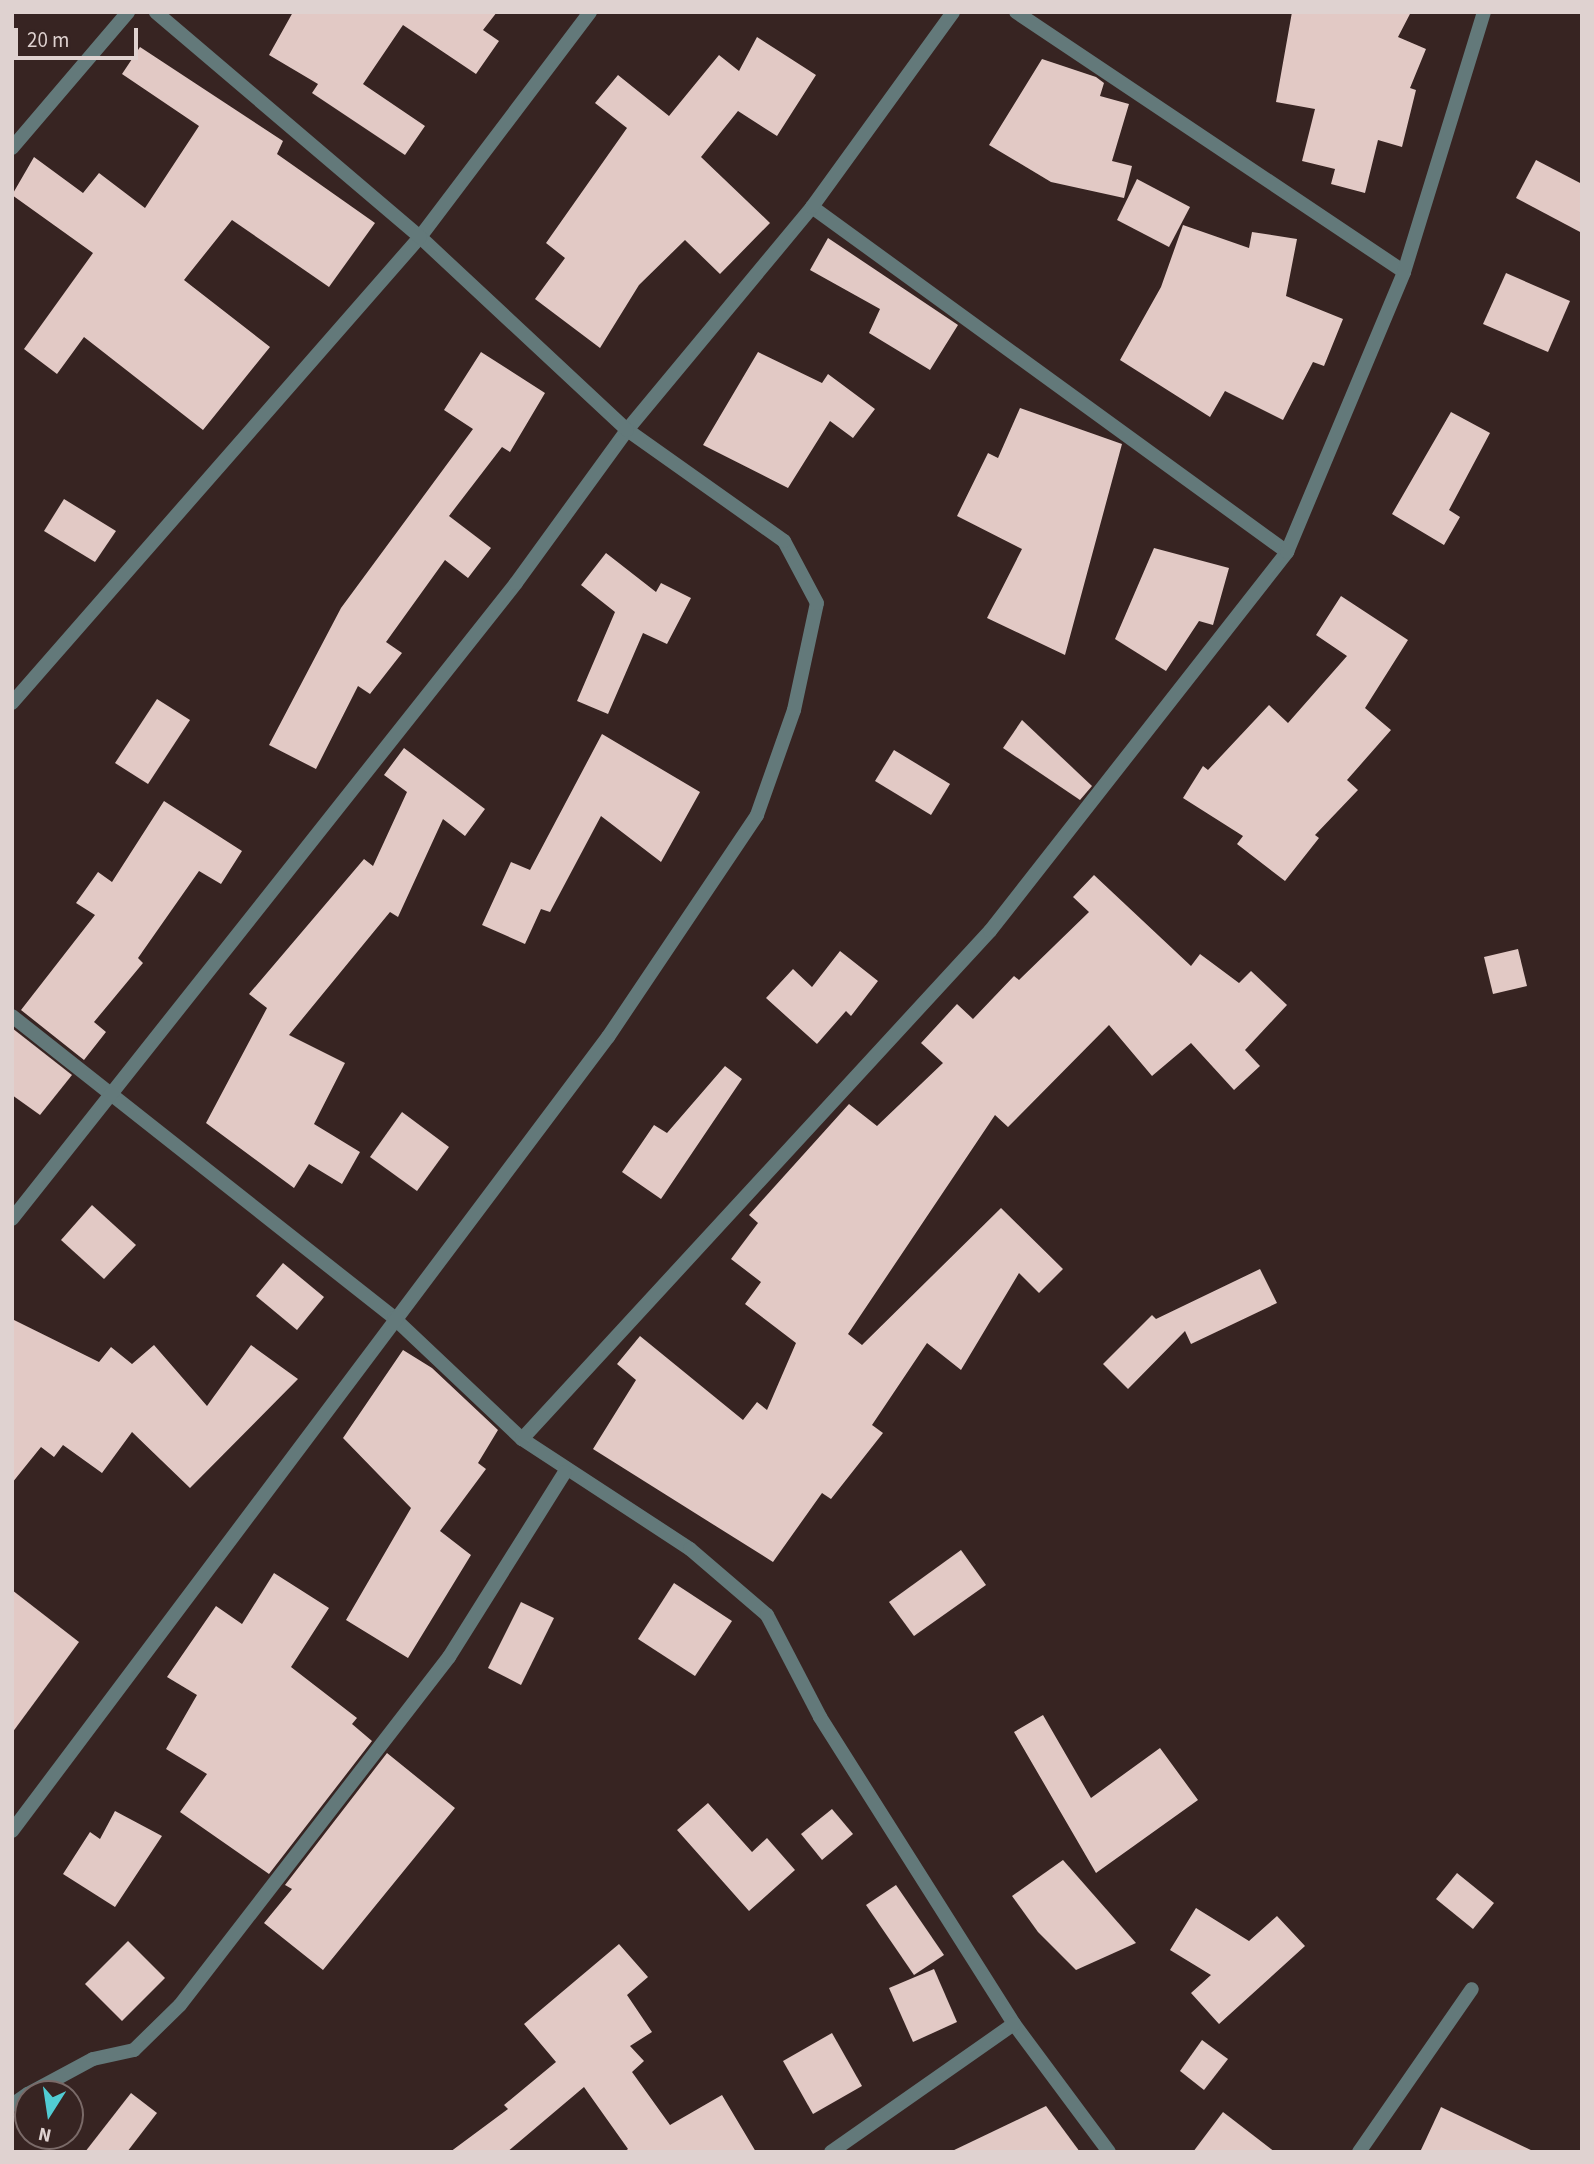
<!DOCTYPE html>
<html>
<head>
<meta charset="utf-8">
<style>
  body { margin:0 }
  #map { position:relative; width:1594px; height:2164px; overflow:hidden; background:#372422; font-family:"Source Sans 3",sans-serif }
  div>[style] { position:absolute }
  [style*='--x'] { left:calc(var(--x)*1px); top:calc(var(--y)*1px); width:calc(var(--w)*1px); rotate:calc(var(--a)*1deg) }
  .building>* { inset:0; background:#e2c9c5 }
  .street>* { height:14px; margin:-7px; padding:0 7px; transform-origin:7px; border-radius:7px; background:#63797a }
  span { translate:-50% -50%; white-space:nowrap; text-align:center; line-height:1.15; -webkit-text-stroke:7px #372422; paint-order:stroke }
  .frame { position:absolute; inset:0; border:14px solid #dfd2d0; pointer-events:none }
  .north { position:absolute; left:14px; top:2080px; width:70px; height:70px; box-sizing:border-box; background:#372422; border:2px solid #7a6a68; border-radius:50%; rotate:192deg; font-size:19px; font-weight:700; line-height:28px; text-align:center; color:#dfd2d0 }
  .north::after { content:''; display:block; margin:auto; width:24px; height:32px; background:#51ccd3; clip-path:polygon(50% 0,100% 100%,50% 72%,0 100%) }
  .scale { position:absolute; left:14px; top:28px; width:124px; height:32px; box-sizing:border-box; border:4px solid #dfd2d0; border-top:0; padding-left:9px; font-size:21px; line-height:24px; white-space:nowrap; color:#dfd2d0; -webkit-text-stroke:5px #372422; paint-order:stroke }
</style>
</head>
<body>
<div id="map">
  <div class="building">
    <i style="clip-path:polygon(293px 12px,497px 12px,483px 30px,499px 41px,476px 74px,403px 25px,363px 84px,425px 126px,405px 155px,312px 93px,318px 84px,269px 55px)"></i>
    <i style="clip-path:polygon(1292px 12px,1411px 12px,1398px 37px,1426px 49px,1410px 88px,1416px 90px,1402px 147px,1378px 140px,1365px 193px,1331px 184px,1335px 169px,1302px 161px,1315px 109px,1276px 102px)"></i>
    <i style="clip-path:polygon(757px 37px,816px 75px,777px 136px,738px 111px,701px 157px,770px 223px,720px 274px,685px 240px,639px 285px,600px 348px,535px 299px,565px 258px,546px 243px,627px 128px,595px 103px,618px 75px,669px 116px,719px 55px,739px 71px)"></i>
    <i style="clip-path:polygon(140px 47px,283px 141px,277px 154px,375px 223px,329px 287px,232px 220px,184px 280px,270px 347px,203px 430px,84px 337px,57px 374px,24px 349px,93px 253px,12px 195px,34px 157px,83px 193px,99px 173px,145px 208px,199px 126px,122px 74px)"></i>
    <i style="clip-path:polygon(1042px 59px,1096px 77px,1104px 83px,1100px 96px,1129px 104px,1112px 161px,1132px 166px,1124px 198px,1051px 182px,989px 145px)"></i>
    <i style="clip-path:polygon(1536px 160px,1582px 184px,1582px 233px,1516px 198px)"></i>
    <i style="clip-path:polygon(1137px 179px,1190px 207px,1169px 247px,1117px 220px)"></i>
    <i style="clip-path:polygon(1183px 225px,1249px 248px,1252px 232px,1297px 239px,1286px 296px,1343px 319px,1324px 366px,1313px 362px,1283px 420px,1225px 391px,1210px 417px,1120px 360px,1161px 287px)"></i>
    <i style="clip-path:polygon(828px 238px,958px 325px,930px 370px,869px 333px,880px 309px,810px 270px)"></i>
    <i style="clip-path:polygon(1506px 273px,1570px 301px,1548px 352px,1483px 324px)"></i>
    <i style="clip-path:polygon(481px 352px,545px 393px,510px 452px,502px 447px,449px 516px,491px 548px,468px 578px,445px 560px,386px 642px,402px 653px,370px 694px,358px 686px,316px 769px,269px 745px,341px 608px,473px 429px,444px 410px)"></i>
    <i style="clip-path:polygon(758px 352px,822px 383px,828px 374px,875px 409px,853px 438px,830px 421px,788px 488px,703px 445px)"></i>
    <i style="clip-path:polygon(1020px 408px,1122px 444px,1065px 655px,987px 618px,1022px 549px,957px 516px,988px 453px,998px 458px)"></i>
    <i style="clip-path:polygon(1451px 412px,1490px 433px,1449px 510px,1460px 517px,1444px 545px,1392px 514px)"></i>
    <i style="clip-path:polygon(64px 499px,116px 531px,95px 562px,44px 531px)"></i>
    <i style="clip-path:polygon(1154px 548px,1229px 568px,1213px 625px,1199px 621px,1166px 671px,1115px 639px)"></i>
    <i style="clip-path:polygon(606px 553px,656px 592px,661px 583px,691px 598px,667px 644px,643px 633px,608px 714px,577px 701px,615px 612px,581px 585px)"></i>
    <i style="clip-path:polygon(1341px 596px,1408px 640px,1365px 708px,1391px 730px,1347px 780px,1358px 790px,1315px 835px,1319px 838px,1285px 881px,1237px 844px,1243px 836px,1183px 798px,1203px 766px,1208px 770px,1269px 705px,1288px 723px,1347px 656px,1316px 635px)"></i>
    <i style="clip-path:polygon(157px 699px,190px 720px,148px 784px,115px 763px)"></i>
    <i style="clip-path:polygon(1022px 720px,1092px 786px,1080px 800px,1003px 748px)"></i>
    <i style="clip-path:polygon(602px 734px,700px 792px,661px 862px,601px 816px,550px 912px,541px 909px,525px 944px,482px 925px,511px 862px,530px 870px)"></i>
    <i style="clip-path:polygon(404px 748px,485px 809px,465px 836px,443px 819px,398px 917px,390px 912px,289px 1035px,345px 1063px,314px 1124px,360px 1152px,342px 1184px,309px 1164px,294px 1188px,206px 1123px,267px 1008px,249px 994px,364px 859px,373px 866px,407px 792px,384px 775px)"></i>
    <i style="clip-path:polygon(894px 750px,950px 784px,931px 815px,875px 781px)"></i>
    <i style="clip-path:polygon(164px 801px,242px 851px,221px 884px,199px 871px,138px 958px,143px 963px,94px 1022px,106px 1032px,84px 1060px,21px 1010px,95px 915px,76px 903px,98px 872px,112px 882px)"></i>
    <i style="clip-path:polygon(1094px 875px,1191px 966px,1200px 954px,1239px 983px,1251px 971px,1287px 1005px,1245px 1050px,1260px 1066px,1234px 1090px,1191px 1043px,1152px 1076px,1109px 1025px,1008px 1127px,995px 1115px,848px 1334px,862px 1345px,1001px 1208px,1063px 1269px,1039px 1293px,1019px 1273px,961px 1370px,927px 1343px,872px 1425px,883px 1433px,831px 1499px,822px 1493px,773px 1562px,593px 1449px,636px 1380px,617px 1364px,640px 1336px,743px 1420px,757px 1402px,767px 1410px,796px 1343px,745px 1304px,761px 1282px,731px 1259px,758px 1223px,749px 1215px,849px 1104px,877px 1126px,943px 1063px,921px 1043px,957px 1004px,973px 1019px,1014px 976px,1019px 980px,1089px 912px,1073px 897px)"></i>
    <i style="clip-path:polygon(1518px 949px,1527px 986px,1493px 994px,1484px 957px)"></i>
    <i style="clip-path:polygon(840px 951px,878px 981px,851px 1016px,846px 1011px,817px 1044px,766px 998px,793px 969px,812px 987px)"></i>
    <i style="clip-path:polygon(12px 1028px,72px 1075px,40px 1115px,12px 1095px)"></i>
    <i style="clip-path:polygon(725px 1066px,742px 1079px,661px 1199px,622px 1172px,654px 1125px,667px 1133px)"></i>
    <i style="clip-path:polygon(402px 1112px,449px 1147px,417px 1191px,370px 1157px)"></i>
    <i style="clip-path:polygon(92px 1205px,136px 1245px,104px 1279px,61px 1240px)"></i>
    <i style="clip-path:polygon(283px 1263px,324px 1297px,297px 1330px,256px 1296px)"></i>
    <i style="clip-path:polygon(1260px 1269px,1277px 1303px,1191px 1344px,1185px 1331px,1128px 1389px,1103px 1364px,1152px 1315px,1156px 1319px)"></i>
    <i style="clip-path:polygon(12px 1319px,99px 1362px,111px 1347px,132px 1364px,154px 1345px,207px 1406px,251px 1345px,298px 1379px,190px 1488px,132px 1432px,102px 1473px,63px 1445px,54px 1457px,41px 1447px,12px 1483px)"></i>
    <i style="clip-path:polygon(403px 1350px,432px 1368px,498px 1430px,478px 1463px,486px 1469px,440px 1531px,471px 1555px,408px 1658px,346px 1620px,411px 1508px,343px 1438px)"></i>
    <i style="clip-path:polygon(961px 1550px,986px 1585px,914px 1636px,889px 1602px)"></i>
    <i style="clip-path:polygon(274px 1573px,329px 1608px,291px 1667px,357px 1718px,352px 1724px,372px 1741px,269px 1874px,180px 1812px,207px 1774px,166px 1749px,197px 1695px,167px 1677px,216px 1606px,242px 1624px)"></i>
    <i style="clip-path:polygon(674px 1583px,732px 1621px,695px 1676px,638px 1639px)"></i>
    <i style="clip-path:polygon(12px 1590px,79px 1642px,12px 1733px)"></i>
    <i style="clip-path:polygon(521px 1602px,554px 1618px,521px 1685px,488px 1668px)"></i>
    <i style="clip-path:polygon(1043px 1715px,1091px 1798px,1160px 1748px,1198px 1800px,1096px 1873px,1014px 1732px)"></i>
    <i style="clip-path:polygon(387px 1753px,455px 1808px,323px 1970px,264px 1923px,292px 1889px,285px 1885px)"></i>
    <i style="clip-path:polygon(708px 1803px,752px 1852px,767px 1838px,795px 1870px,749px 1911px,677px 1830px)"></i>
    <i style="clip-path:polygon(832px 1809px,853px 1834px,822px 1860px,801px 1834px)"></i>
    <i style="clip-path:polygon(115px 1811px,162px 1836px,115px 1907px,63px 1874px,90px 1832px,100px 1839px)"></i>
    <i style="clip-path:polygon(1063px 1860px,1136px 1943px,1076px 1970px,1038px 1932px,1012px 1896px)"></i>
    <i style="clip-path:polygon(1457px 1873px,1494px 1903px,1473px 1929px,1436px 1899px)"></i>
    <i style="clip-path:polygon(896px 1885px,944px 1955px,914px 1975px,866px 1905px)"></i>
    <i style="clip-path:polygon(1196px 1908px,1249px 1941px,1277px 1916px,1305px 1946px,1219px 2024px,1191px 1993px,1211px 1975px,1170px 1950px)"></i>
    <i style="clip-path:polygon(128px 1941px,165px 1978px,122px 2021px,85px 1984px)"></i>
    <i style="clip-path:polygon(619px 1944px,648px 1977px,627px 1995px,652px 2032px,630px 2046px,644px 2061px,632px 2072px,670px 2125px,722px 2095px,756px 2152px,624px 2152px,628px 2149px,584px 2087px,507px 2152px,450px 2152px,508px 2109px,504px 2105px,556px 2062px,524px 2024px)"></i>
    <i style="clip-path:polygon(934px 1969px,957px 2022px,913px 2042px,889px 1988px)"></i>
    <i style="clip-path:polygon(832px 2033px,862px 2086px,813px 2114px,783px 2061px)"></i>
    <i style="clip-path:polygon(1202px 2040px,1228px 2059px,1204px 2090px,1180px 2071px)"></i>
    <i style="clip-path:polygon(131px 2093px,157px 2113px,127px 2152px,85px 2152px)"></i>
    <i style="clip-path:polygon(1046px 2106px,1080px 2152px,950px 2152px)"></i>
    <i style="clip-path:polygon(1441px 2107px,1535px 2152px,1420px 2152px)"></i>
    <i style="clip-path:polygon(1223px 2112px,1275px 2152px,1193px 2152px)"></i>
  </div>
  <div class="street">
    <i style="--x:1016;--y:12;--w:467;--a:33.8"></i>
    <i style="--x:12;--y:148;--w:179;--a:-49.5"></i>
    <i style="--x:812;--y:207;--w:587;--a:35.99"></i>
    <i style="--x:12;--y:703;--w:619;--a:-48.8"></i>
    <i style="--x:420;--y:237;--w:282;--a:-52.9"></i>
    <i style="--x:12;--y:1016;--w:487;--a:38.3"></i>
    <i style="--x:394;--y:1318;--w:176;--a:43.4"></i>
    <i style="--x:522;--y:1439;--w:201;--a:33.2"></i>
    <i style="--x:690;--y:1549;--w:101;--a:40.6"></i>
    <i style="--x:767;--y:1615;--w:115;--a:62.5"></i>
    <i style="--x:820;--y:1717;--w:363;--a:57.7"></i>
    <i style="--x:1014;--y:2024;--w:159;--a:53.4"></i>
    <i style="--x:12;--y:1219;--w:811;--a:-51.6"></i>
    <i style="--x:516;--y:583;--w:189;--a:-54"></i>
    <i style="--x:627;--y:430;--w:290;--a:-50.3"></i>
    <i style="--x:812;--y:207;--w:241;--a:-54.1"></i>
    <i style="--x:522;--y:1439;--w:691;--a:-47.35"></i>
    <i style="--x:990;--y:931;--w:482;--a:-51.9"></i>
    <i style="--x:1287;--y:552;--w:303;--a:-67.3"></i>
    <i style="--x:1404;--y:272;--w:272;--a:-72.9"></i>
    <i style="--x:12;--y:1831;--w:993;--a:-53.11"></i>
    <i style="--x:608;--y:1037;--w:267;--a:-56.1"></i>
    <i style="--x:757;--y:815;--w:111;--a:-70.6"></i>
    <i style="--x:794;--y:710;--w:109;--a:-77.9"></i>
    <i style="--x:817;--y:603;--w:70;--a:-118"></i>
    <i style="--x:784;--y:541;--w:192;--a:-144.7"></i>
    <i style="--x:627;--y:430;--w:283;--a:-137"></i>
    <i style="--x:420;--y:237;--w:347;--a:-139.6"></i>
    <i style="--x:28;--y:2094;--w:74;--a:-28.3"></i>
    <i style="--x:93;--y:2059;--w:42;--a:-12.4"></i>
    <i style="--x:134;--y:2050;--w:64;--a:-44.4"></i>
    <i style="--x:180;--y:2005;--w:440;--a:-52.3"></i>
    <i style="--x:449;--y:1657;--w:218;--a:-57.9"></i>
    <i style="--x:12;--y:2105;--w:19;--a:-35"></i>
    <i style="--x:831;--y:2152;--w:223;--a:-35"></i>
    <i style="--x:1359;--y:2152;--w:198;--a:-55.3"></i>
  </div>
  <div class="frame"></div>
  <div class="north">N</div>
  <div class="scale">20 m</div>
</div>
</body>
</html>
